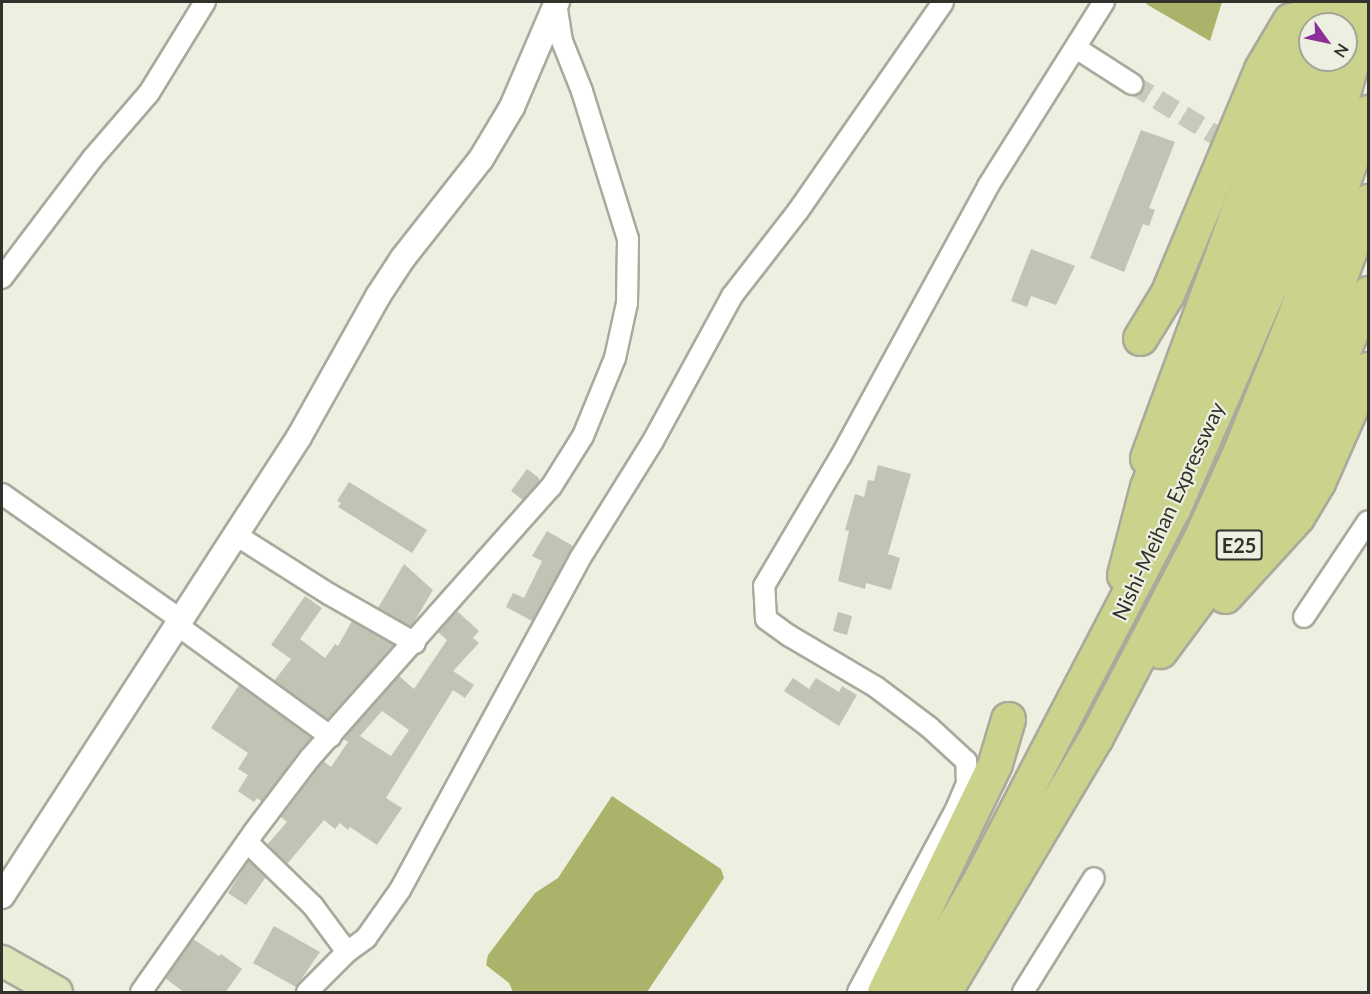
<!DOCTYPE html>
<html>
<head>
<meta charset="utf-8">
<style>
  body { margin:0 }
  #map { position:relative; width:1370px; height:994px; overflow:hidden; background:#edf0e0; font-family:Lato,sans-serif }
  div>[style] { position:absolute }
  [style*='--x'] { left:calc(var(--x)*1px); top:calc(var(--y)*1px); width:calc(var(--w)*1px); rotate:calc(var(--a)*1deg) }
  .water>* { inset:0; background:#abb269 }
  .building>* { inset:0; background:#c1c3b5 }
  .minor-tunnel>* { height:20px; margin-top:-10px; transform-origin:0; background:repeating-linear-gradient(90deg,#c7cabc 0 20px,transparent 0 30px) }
  .roads { filter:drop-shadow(2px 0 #a9aa9c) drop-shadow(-2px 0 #a9aa9c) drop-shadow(0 2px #a9aa9c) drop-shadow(0 -2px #a9aa9c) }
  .minor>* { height:20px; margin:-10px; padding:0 10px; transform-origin:10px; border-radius:10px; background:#fff }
  .tertiary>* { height:24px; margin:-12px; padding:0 12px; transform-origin:12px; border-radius:12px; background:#fff }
  .primary>* { height:30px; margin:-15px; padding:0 15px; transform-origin:15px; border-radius:15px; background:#e0e4ba }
  .motorway>* { height:33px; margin:-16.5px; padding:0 16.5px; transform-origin:16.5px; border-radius:16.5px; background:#cbd28c }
  span { translate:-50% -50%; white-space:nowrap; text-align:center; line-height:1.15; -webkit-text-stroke:4.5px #edf0e0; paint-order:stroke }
  .shield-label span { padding:2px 4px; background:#edf0e0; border:2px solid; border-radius:4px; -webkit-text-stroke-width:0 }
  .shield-label { font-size:20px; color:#31322c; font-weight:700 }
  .street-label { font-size:21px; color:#31322c }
  .frame { position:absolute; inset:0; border:3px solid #31322c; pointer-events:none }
  .north { position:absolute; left:1298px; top:12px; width:60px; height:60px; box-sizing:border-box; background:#edf0e0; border:2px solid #a2a498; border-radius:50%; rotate:123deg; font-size:16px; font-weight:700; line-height:24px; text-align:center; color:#31322c }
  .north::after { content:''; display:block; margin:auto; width:21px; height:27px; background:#8d2f99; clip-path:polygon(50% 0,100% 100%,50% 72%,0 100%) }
</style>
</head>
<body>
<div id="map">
  <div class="water">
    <i style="clip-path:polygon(1148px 2px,1222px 2px,1210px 41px,1146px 4px)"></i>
    <i style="clip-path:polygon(612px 796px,721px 869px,724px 878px,647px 992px,513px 992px,509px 983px,486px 965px,488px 955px,535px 893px,558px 878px)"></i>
  </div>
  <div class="building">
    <i style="clip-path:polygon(1141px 130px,1175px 142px,1149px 208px,1155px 210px,1149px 226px,1143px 224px,1124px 272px,1090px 258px)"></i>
    <i style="clip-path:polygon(1031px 249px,1075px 266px,1056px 305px,1031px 296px,1027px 307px,1011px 301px)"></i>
    <i style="clip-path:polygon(878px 465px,911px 474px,888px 554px,900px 558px,891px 590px,866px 583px,865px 589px,838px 581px,849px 531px,845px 530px,855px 494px,864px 497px,868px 480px,874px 481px)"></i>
    <i style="clip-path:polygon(527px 469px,539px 478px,539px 482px,523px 500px,511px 491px)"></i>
    <i style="clip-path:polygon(349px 482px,427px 530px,412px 553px,338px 507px,341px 503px,337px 501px)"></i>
    <i style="clip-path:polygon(547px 531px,573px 546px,532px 621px,506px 607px,513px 593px,524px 598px,542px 561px,532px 556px)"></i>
    <i style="clip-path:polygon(404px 564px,433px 590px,411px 627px,378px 608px)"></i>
    <i style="clip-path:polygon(305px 596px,322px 608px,300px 639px,325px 658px,335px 644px,338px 646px,352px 621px,394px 645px,328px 720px,274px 681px,291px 659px,271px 645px)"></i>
    <i style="clip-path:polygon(evenodd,457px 611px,479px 631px,473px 638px,479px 643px,453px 671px,474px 685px,465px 698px,453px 690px,386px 798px,402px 808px,377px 845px,350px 827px,348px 830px,340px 823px,335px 829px,324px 820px,287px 864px,267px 845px,287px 822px,281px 817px,323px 761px,331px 767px,348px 742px,343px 739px,399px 676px,414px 689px,447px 640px,438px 632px,457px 611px,382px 711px,409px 730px,391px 756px,360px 736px,382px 711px)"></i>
    <i style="clip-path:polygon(838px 612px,852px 616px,847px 635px,833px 631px)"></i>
    <i style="clip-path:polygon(793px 678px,809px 689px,816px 678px,839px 692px,842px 686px,857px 695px,839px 726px,784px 691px)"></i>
    <i style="clip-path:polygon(239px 685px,312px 738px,262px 802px,257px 798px,254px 802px,238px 791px,248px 775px,238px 769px,248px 753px,211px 728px)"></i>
    <i style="clip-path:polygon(249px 860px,266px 877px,246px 905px,228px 893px)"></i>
    <i style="clip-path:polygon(274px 926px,320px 952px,296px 987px,253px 963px)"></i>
    <i style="clip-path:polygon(193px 939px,219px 956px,221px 954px,242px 969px,225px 993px,185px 993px,165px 978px)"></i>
  </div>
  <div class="minor-tunnel">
    <i style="--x:1132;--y:84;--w:124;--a:31.5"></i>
  </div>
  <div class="roads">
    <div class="minor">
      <i style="--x:1076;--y:48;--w:67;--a:32.7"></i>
      <i style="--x:2;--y:278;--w:149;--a:-52.9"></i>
      <i style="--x:92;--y:159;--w:87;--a:-49.2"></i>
      <i style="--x:149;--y:93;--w:107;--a:-58.4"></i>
      <i style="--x:2;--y:494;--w:218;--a:35.1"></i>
      <i style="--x:236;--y:535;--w:110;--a:32.4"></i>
      <i style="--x:329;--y:594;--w:99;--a:29.7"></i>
      <i style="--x:1304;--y:617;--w:115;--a:-56.3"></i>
      <i style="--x:177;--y:625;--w:190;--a:36"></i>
      <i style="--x:247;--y:842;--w:92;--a:44.1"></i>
      <i style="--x:313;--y:906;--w:57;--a:53.5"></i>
      <i style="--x:141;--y:992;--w:194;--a:-54.8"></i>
      <i style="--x:253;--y:833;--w:94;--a:-52.8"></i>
      <i style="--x:310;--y:758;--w:363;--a:-48.4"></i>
      <i style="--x:551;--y:487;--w:60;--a:-57.9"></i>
      <i style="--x:583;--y:436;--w:84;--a:-67.7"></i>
      <i style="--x:615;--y:358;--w:56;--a:-77.7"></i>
      <i style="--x:627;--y:303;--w:64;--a:-89.1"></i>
      <i style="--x:628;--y:239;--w:155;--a:-107.3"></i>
      <i style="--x:582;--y:91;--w:54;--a:-111.8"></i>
      <i style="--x:562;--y:41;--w:37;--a:-99"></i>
      <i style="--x:307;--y:992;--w:57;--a:-45"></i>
      <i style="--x:347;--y:952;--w:24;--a:-36"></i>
      <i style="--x:366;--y:938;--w:59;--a:-54.7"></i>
      <i style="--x:400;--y:890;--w:375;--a:-61.5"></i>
      <i style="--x:579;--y:560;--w:140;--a:-58.1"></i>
      <i style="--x:653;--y:441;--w:165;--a:-61.4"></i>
      <i style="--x:732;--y:296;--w:108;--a:-52.2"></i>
      <i style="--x:798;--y:211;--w:254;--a:-55.2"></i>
      <i style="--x:858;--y:992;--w:210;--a:-61.8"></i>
      <i style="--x:957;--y:807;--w:25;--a:-67"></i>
      <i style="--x:967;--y:784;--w:23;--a:-92"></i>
      <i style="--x:966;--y:761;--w:50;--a:-137.4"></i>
      <i style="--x:929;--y:727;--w:66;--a:-143"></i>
      <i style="--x:876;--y:687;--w:102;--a:-149.4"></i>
      <i style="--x:788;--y:635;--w:27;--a:-144"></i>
      <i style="--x:766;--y:619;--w:33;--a:-93"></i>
      <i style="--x:764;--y:586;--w:151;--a:-59.4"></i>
      <i style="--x:841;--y:456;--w:307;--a:-61.4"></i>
      <i style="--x:988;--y:186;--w:218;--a:-57.8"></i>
      <i style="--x:1023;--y:992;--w:134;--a:-58.1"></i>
    </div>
    <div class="tertiary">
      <i style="--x:2;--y:896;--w:547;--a:-57.09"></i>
      <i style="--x:299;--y:437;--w:162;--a:-60.7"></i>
      <i style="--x:378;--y:296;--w:45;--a:-56.7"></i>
      <i style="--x:403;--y:258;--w:126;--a:-51.8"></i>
      <i style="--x:481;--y:159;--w:61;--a:-59.2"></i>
      <i style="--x:512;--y:107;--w:114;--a:-66.8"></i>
    </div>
    <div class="primary">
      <i style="--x:2;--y:961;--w:63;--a:29.4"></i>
    </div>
    <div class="motorway">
      <i style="--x:1327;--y:24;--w:24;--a:-68"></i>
      <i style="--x:1288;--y:49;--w:52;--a:-64.9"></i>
      <i style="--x:1140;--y:338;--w:52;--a:-58.5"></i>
      <i style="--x:1167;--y:294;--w:244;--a:-67.3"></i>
      <i style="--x:1261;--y:69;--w:57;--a:-59.4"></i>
      <i style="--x:1147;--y:458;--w:261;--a:-69.8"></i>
      <i style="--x:1237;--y:213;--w:196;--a:-68.1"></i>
      <i style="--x:1168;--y:466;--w:260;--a:-67.6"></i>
      <i style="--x:1267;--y:226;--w:177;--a:-69.8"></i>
      <i style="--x:1202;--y:574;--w:80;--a:-56.7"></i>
      <i style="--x:1246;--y:507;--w:94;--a:-64.8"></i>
      <i style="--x:1286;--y:422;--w:236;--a:-69.6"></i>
      <i style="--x:1124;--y:575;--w:91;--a:-75.4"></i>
      <i style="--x:1147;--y:487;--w:53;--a:-68.8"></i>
      <i style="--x:1225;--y:596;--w:107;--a:-47.7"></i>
      <i style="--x:1297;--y:517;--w:41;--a:-59"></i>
      <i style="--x:1318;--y:482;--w:124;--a:-66.1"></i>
      <i style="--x:1160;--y:651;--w:217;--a:-53.4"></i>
      <i style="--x:1289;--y:477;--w:200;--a:-66.8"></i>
      <i style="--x:884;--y:992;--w:254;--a:-64.1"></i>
      <i style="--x:995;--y:763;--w:46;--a:-73.5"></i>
      <i style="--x:914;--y:992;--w:126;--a:-59.6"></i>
      <i style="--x:978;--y:883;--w:422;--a:-62.5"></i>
      <i style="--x:1173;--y:509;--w:296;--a:-66.5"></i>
      <i style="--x:1291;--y:238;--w:147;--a:-70.1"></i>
      <i style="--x:1341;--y:100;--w:99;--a:-74.1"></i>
      <i style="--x:944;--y:992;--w:297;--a:-59.2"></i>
      <i style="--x:1096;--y:737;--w:221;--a:-62.3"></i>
      <i style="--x:1199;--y:541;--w:99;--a:-65.5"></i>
      <i style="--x:1240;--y:451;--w:148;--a:-68.1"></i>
      <i style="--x:1295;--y:314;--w:215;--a:-70.1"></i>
    </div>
  </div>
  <div class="shield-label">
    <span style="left:1239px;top:545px">E25</span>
  </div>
  <div class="street-label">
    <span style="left:1168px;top:511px;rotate:-65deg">Nishi-Meihan Expressway</span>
  </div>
  <div class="frame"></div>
  <div class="north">N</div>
</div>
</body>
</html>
